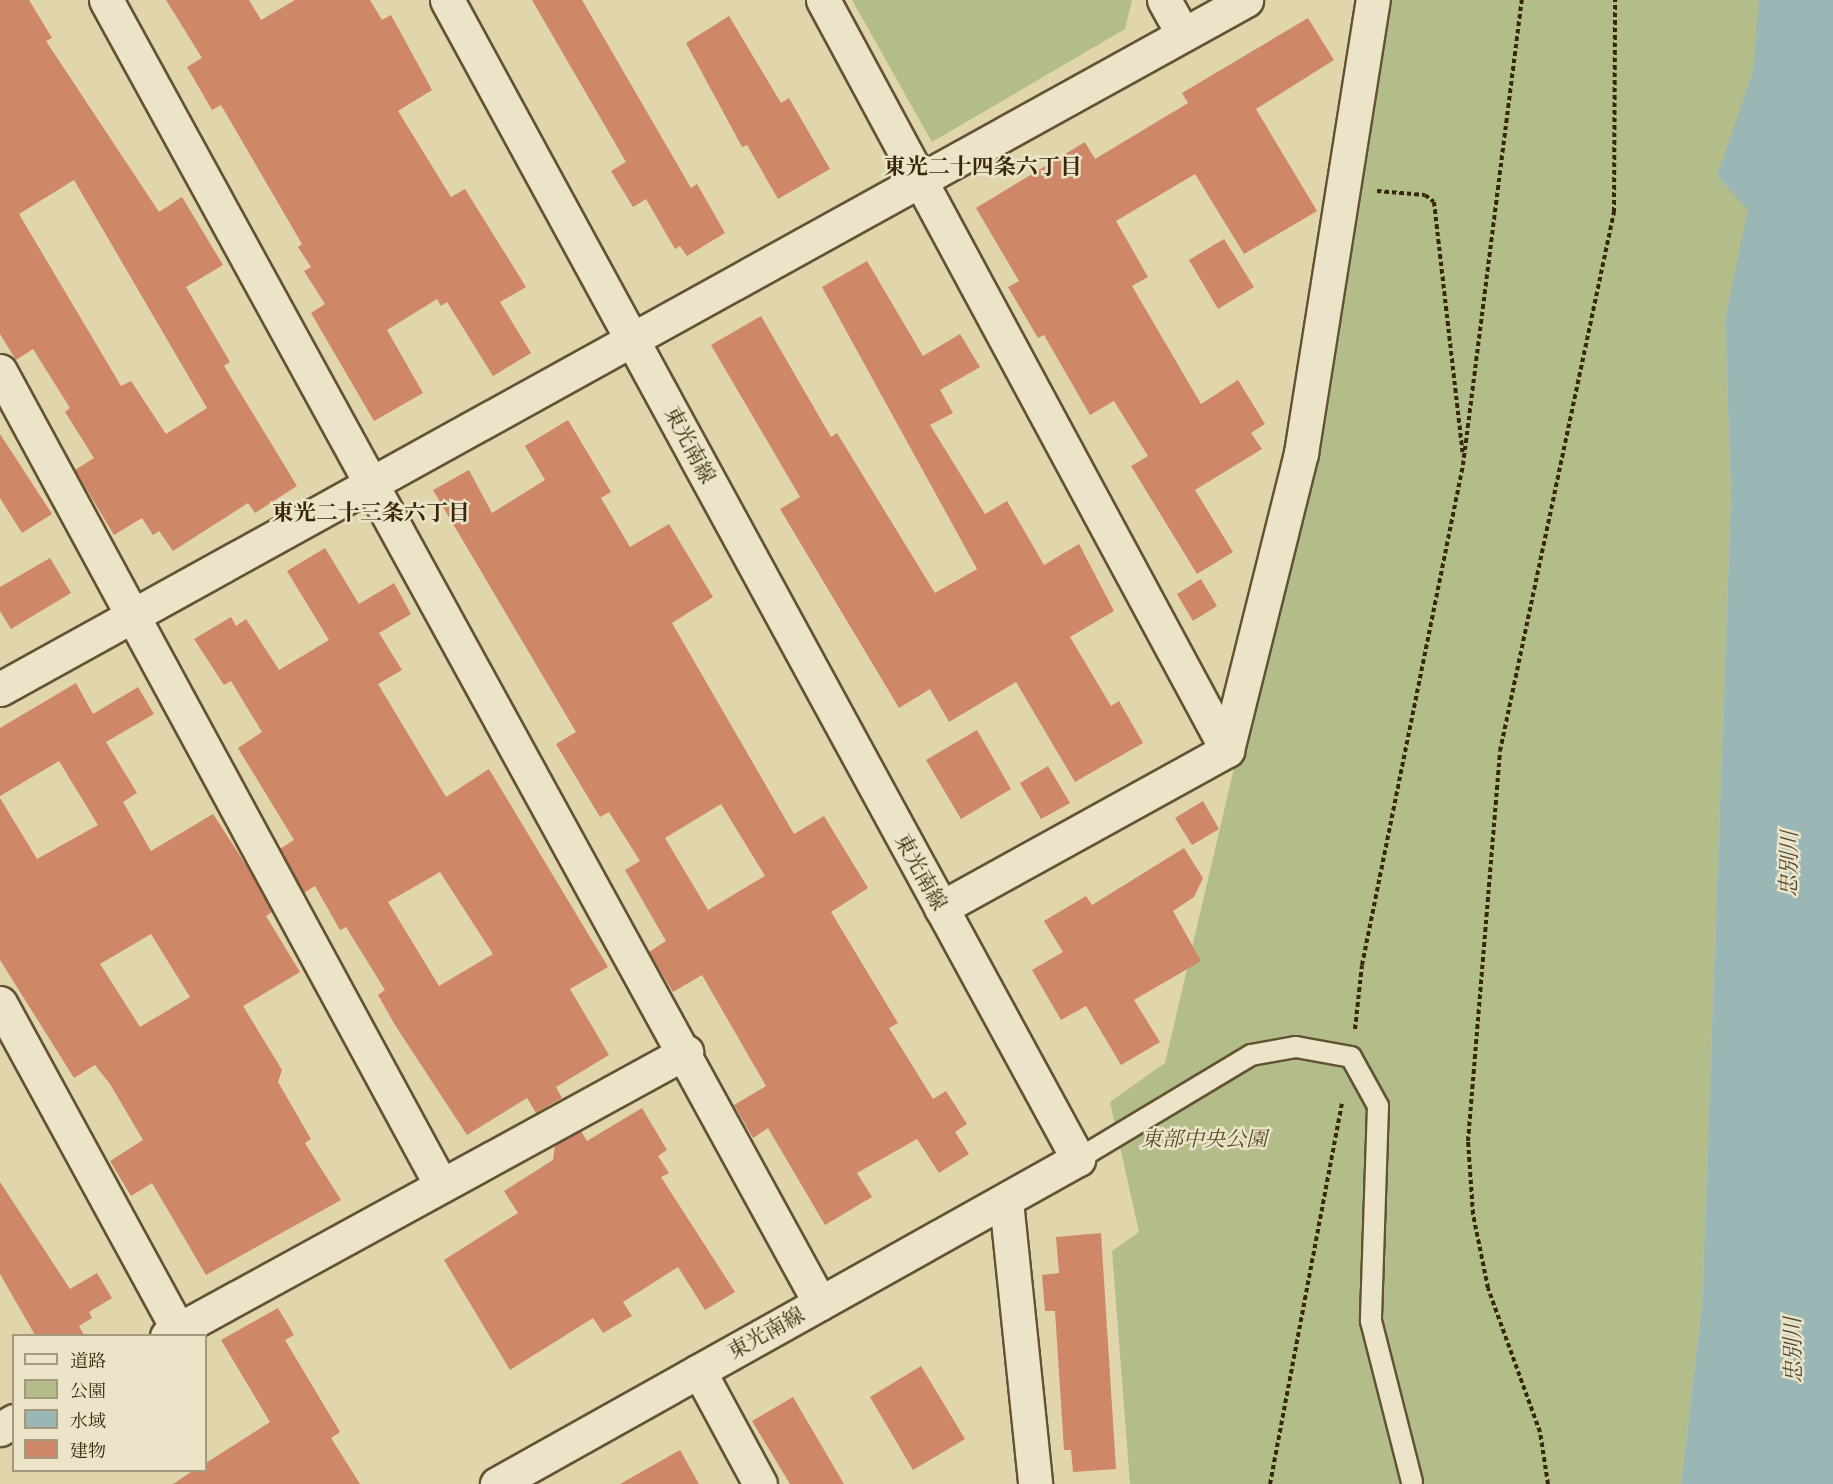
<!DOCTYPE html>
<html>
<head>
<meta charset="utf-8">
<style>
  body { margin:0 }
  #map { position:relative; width:1833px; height:1484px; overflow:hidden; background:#e1d5ab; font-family:Alegreya,"Noto Serif JP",serif }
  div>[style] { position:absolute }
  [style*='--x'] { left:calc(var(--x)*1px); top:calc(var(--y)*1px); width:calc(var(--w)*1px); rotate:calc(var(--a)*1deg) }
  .green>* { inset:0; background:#b2bd89 }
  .water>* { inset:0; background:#9ab6b5 }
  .building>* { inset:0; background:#ce8867 }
  .path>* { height:4px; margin-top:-2px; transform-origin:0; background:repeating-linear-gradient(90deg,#39270c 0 4.5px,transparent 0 7.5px) }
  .roads { filter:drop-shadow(2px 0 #635234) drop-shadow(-2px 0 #635234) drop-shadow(0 2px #635234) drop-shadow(0 -2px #635234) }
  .service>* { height:20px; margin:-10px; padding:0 10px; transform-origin:10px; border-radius:10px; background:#ece4c8 }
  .minor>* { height:33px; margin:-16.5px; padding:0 16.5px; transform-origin:16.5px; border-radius:16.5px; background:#ece4c8 }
  .tertiary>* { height:33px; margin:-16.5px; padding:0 16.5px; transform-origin:16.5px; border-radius:16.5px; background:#ece4c8 }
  span { translate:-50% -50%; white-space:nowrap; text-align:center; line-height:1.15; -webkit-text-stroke:5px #ece4c8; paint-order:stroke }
  .street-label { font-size:21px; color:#39270c }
  .park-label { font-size:21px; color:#574c2b; font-style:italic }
  .neighbourhood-label { font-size:22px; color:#39270c; font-weight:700 }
  .water-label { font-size:22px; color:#514b36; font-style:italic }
  .legend { position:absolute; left:12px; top:1334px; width:195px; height:138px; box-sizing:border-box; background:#ece4c8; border:2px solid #a4987d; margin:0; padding:8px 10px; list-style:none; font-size:18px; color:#39270c }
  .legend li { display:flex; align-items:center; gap:12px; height:30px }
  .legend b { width:30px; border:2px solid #a4987d }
</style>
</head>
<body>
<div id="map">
  <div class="green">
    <i style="clip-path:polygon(852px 0,1132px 0,1125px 29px,932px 142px)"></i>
    <i style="clip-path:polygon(1375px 0,1800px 0,1725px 319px,1731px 495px,1702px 1305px,1681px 1484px,1130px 1484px,1112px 1251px,1139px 1232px,1110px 1102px,1165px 1063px,1328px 367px)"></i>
  </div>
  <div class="water">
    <i style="clip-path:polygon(1759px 0,1833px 0,1833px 1484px,1681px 1484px,1702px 1305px,1731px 495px,1725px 319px,1748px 210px,1717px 176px,1753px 71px)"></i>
  </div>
  <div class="building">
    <i style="clip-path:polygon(evenodd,0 0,29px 0,52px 38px,46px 41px,159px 212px,182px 197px,223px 265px,186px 287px,230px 362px,224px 366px,297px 486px,255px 513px,248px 503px,173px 551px,159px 531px,153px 535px,142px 518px,114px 535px,75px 470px,94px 458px,65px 412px,70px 408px,33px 349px,16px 360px,0 334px,0 0,74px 180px,207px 408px,166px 434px,131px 381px,121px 386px,19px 214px,74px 180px)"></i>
    <i style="clip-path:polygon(166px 0,249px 0,261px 20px,295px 0,370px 0,382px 20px,391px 15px,432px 90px,398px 111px,451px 197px,465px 189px,526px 287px,500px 302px,531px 353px,493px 376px,447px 302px,441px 306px,437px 299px,387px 330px,423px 393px,374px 421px,311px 313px,325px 304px,304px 271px,311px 267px,298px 247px,302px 244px,221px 105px,212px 110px,187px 67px,202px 58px)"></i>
    <i style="clip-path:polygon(532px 0,582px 0,691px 188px,697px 184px,725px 233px,687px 256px,680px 246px,675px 249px,646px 199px,633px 207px,611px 171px,626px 162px)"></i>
    <i style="clip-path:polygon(729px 16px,781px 103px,789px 98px,830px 169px,778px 199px,747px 145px,742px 147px,686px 43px)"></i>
    <i style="clip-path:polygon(1308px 18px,1334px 60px,1256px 109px,1317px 211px,1244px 254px,1195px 174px,1116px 221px,1148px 277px,1132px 286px,1201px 404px,1238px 380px,1265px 424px,1251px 433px,1262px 449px,1195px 490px,1233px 552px,1197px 574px,1131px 466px,1148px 456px,1114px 401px,1090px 415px,1044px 335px,1038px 338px,1008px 287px,1019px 281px,976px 208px,1085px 142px,1095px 159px,1188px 103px,1182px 93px)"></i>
    <i style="clip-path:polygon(1224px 239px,1254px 287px,1218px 309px,1189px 260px)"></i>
    <i style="clip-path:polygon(867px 261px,923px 356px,960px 334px,980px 367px,940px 390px,953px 413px,930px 425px,985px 514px,1007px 501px,1044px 565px,1079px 544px,1114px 611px,1070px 637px,1111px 706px,1119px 701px,1143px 743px,1075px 782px,1016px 682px,949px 722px,930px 689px,899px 708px,780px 509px,800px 497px,711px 345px,761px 316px,831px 437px,837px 433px,935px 593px,977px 569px,822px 287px)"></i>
    <i style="clip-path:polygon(evenodd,568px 420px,611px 492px,601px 498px,630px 547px,669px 524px,713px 597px,672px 623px,794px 834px,824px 816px,868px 888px,831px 912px,898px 1023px,889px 1028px,933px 1099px,946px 1091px,967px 1124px,955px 1132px,969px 1154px,939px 1173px,917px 1139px,857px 1173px,872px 1197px,825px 1225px,768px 1128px,753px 1138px,734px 1105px,766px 1086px,702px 975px,673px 992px,649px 952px,666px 941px,625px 870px,640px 861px,609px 812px,600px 817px,556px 744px,576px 732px,433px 490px,469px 470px,492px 513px,545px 480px,525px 446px,568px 420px,721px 804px,765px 876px,708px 910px,665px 838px,721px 804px)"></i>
    <i style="clip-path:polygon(0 434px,52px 514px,22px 533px,0 498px)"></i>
    <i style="clip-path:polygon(evenodd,325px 548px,359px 604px,394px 583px,411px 614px,379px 633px,402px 670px,378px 684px,446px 797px,489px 769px,608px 967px,570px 989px,609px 1055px,556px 1087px,562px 1098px,536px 1113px,527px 1098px,467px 1135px,395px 1025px,378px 995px,385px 990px,346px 927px,340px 930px,315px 886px,304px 893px,280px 849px,294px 840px,238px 748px,262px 732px,231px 681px,224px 685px,194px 639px,231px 617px,236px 626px,246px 619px,279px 670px,329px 640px,287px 571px,325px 548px,440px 872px,493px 954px,439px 986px,388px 902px,440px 872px)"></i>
    <i style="clip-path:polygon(50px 558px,71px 593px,11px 629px,0 611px,0 587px)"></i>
    <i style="clip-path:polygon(1201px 579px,1217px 606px,1193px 621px,1177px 594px)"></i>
    <i style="clip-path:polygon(evenodd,76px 683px,93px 714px,138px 687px,154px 714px,106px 742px,137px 793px,123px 802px,151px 851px,213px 814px,248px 868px,272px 912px,266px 916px,300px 972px,243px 1006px,282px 1070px,278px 1082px,311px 1139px,305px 1143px,341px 1200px,206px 1275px,152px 1183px,131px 1196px,110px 1161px,143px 1140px,110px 1084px,95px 1065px,74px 1078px,0 960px,0 798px,37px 859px,98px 825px,59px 761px,0 796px,0 728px,76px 683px,151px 934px,190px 997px,140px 1027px,100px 964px,151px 934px)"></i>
    <i style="clip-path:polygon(977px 730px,1011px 789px,961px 819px,926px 760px)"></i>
    <i style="clip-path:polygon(1048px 766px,1070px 803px,1041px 819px,1020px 783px)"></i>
    <i style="clip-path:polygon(1203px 801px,1219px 829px,1192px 845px,1175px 818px)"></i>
    <i style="clip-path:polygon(1184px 848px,1203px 878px,1194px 897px,1173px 911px,1201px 961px,1134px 1000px,1160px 1042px,1121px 1065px,1086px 1006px,1061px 1020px,1032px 970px,1063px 952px,1044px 921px,1086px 896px,1092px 905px)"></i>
    <i style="clip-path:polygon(642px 1108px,667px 1150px,658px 1156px,669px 1173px,661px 1177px,735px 1292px,705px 1310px,678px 1267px,623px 1302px,632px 1316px,603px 1333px,593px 1318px,510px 1370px,444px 1260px,518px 1213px,504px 1191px,553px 1160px,555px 1145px,581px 1131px,587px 1141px)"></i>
    <i style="clip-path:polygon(0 1182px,70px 1289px,97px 1273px,112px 1298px,89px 1312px,92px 1318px,79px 1326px,84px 1335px,35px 1335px,0 1274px)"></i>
    <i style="clip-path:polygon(1101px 1233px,1116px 1469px,1073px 1472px,1071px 1450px,1064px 1450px,1055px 1311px,1045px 1311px,1042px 1275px,1059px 1273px,1056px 1237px)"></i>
    <i style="clip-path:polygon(278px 1308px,294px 1335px,285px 1340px,340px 1432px,331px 1438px,360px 1484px,173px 1484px,194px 1470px,206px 1470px,206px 1463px,270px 1422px,221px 1340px)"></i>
    <i style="clip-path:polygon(921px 1366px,965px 1439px,913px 1470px,870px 1397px)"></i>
    <i style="clip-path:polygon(793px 1397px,844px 1484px,790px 1484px,752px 1421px)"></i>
    <i style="clip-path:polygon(680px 1450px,699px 1484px,620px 1484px)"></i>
  </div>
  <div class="path">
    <i style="--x:1377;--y:191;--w:48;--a:4.8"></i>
    <i style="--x:1425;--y:195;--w:11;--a:38"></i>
    <i style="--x:1434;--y:202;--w:256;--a:83.5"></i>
    <i style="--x:1355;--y:1029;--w:64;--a:-83.8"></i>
    <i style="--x:1362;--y:965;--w:510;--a:-78.58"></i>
    <i style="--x:1463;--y:465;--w:469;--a:-82.8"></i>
    <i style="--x:1270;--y:1484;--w:387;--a:-79.3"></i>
    <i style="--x:1548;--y:1484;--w:53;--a:-98.7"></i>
    <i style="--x:1540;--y:1432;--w:153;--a:-109.9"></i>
    <i style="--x:1488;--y:1288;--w:76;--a:-101.5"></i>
    <i style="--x:1473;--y:1214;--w:73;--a:-93.9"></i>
    <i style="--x:1468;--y:1141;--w:391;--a:-85.3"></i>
    <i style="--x:1500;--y:751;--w:551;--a:-78.06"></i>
    <i style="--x:1614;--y:212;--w:212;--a:-89.7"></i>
  </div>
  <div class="roads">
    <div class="service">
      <i style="--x:1078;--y:1159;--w:202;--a:-31"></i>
      <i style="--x:1251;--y:1055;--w:46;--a:-10.1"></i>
      <i style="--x:1296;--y:1047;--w:56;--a:10.3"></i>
      <i style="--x:1351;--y:1057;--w:56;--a:61.1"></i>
      <i style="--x:1378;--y:1106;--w:215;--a:91.9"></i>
      <i style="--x:1371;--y:1321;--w:166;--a:75.7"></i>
    </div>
    <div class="minor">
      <i style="--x:106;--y:0;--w:1486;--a:61.28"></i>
      <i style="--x:823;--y:0;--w:852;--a:61.69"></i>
      <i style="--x:1164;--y:0;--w:38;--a:61"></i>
      <i style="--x:0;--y:371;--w:926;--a:61.55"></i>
      <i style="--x:0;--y:689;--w:1424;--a:-28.94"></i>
      <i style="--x:941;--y:908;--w:327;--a:-28.9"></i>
      <i style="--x:1227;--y:750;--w:306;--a:-76"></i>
      <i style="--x:1301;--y:453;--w:459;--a:-81"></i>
      <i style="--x:0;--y:1003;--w:371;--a:61.4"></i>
      <i style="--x:1006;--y:1201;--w:284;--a:84.1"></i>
      <i style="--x:167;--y:1336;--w:592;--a:-28.69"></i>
      <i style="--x:699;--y:1371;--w:128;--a:61.6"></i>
      <i style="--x:0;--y:1429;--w:16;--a:-30"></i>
    </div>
    <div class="tertiary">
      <i style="--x:447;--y:0;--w:1320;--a:61.43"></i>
      <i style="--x:1078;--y:1159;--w:666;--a:150.78"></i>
    </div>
  </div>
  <div class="street-label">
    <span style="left:690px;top:445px;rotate:62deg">東光南線</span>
    <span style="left:921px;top:872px;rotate:61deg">東光南線</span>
    <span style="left:766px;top:1333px;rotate:-29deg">東光南線</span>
  </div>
  <div class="park-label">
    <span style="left:1204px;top:1139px">東部中央公園</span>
  </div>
  <div class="neighbourhood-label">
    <span style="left:983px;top:168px">東光二十四条六丁目</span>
    <span style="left:371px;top:514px">東光二十三条六丁目</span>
  </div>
  <div class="water-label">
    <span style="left:1790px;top:864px;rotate:-89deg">忠別川</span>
    <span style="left:1794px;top:1350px;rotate:-91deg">忠別川</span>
  </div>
  <ul class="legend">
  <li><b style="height:8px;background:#ece4c8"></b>道路</li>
  <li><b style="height:16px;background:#b2bd89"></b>公園</li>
  <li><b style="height:16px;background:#9ab6b5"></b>水域</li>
  <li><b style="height:16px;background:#ce8867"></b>建物</li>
  </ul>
</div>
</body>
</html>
